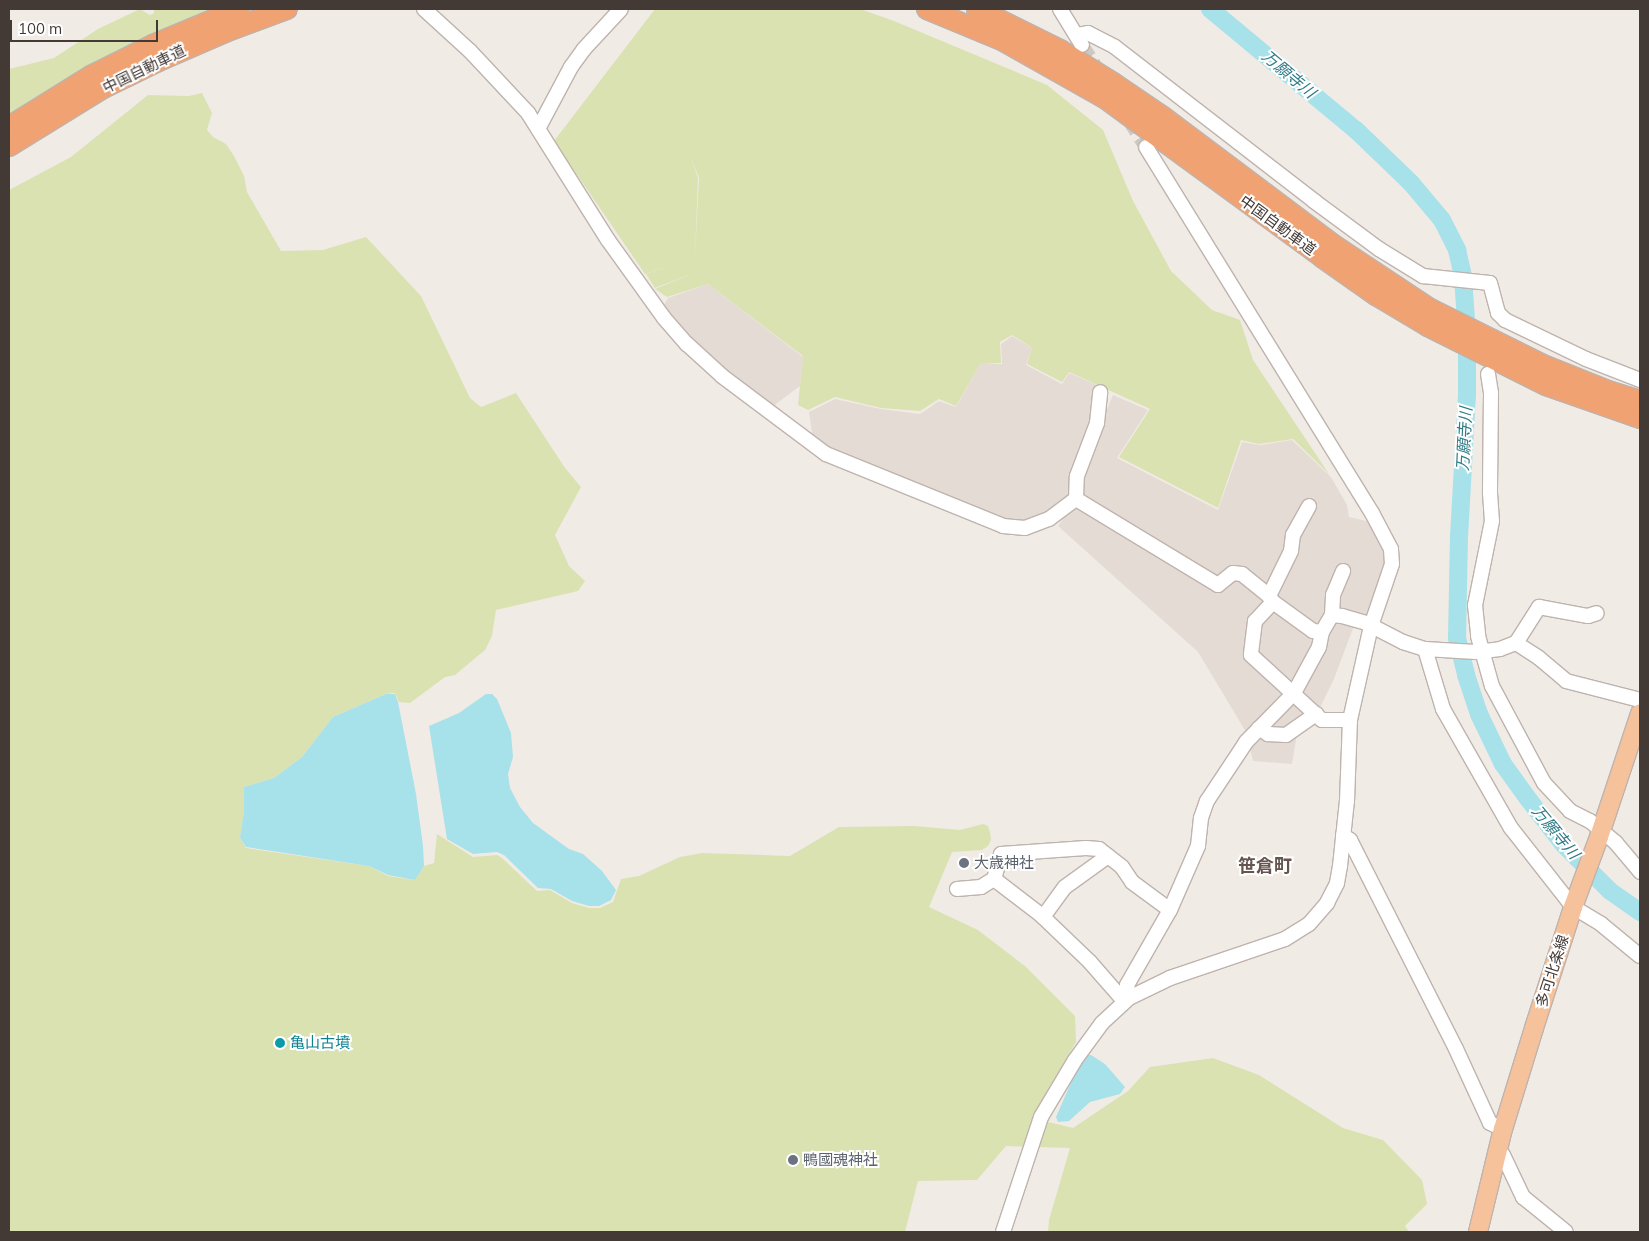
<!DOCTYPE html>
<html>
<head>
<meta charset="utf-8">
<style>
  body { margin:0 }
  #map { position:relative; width:1649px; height:1241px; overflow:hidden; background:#f1ebe6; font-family:Mulish,"Noto Sans JP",sans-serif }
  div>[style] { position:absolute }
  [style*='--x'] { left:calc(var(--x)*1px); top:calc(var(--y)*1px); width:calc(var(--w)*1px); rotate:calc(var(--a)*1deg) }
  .residential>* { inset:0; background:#e5dbd5 }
  .green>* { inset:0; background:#dae2b2 }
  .water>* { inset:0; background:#a7e1e9 }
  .river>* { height:18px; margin:-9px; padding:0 9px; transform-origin:9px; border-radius:9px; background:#a7e1e9 }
  .minor-tunnel>* { height:14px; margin-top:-7px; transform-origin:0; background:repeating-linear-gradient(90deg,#cec8c3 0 14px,transparent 0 21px) }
  .roads { filter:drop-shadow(1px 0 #bfb3ad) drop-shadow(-1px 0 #bfb3ad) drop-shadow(0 1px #bfb3ad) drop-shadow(0 -1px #bfb3ad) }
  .minor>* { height:14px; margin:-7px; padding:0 7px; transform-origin:7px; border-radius:7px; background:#fff }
  .major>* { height:18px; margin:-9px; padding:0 9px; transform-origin:9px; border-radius:9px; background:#f5c29c }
  .highway>* { height:20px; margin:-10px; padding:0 10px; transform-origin:10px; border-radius:10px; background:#f0a272 }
  .dots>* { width:14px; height:14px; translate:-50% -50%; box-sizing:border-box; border:2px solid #fff; border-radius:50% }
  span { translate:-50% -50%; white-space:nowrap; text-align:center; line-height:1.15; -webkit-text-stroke:4px #fff; paint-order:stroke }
  .street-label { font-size:15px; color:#433a36 }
  .worship-label { font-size:15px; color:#5b616d }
  .left { translate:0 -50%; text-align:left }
  .culture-label { font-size:15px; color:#0d838f }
  .water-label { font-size:16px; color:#317b87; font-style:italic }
  .quarter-label { font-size:18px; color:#65554e; font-weight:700 }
  .frame { position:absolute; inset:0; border:10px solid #433a36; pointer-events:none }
  .scale { position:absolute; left:10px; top:20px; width:148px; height:22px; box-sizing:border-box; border:2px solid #433a36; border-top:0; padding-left:6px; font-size:15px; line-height:18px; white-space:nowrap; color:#433a36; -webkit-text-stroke:4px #fff; paint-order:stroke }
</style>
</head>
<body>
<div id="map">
  <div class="residential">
    <i style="clip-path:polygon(708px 284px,803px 357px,800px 386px,772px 407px,697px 349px,663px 307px,668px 298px)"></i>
    <i style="clip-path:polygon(1012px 336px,1032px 348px,1026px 365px,1062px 384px,1069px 373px,1097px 385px,1098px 399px,1072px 499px,1037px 521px,1006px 524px,830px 451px,813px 439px,809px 412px,835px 399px,881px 409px,920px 414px,939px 401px,956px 407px,980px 364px,1002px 364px,1001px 344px)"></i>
    <i style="clip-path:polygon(1113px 395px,1148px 410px,1117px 458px,1218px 510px,1242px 442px,1260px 445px,1292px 440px,1331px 477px,1347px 505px,1349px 517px,1375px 523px,1390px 563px,1370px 616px,1355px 623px,1334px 679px,1313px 722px,1297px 734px,1292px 764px,1253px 761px,1246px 732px,1198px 652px,1058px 526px,1078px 497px,1079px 475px)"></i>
  </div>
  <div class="green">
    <i style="clip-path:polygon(140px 9px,150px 15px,154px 13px,154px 9px,219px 9px,9px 116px,9px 69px,54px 58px,98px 29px)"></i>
    <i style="clip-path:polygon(evenodd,655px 9px,860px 9px,894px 21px,1047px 85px,1103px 130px,1133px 201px,1171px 271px,1212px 310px,1240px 320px,1253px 360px,1329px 474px,1293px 439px,1259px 444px,1241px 440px,1218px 508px,1119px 457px,1150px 409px,1069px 372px,1062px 382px,1027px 364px,1032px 348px,1012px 335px,1000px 342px,1001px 363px,980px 364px,956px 406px,939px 399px,920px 411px,881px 408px,835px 397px,808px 410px,798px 405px,803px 356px,708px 284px,667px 297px,655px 289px,696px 272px,655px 288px,646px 274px,671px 265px,645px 274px,554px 141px,655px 9px,691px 158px,699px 178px,695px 257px,698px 178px,691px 158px)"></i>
    <i style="clip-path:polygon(202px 93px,212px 113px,207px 130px,213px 137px,226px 144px,234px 156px,244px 176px,247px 192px,281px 251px,323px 250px,366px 237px,421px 296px,470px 398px,481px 407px,516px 393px,565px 468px,581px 487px,555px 535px,569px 566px,585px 581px,578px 591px,496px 610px,492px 636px,485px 650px,455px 675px,445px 677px,410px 703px,399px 702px,395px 693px,386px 694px,333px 717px,302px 757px,274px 778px,244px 787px,244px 810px,240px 838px,246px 848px,369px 866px,388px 876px,415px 880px,424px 866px,434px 863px,437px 834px,473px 857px,497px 855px,502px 858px,537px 891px,550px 890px,572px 903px,589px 908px,600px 908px,613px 902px,621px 879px,639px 876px,680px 857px,702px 853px,790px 856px,839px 827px,914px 826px,960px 830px,983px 824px,988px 826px,990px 832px,991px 840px,988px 846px,982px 850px,952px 852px,929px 907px,978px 930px,1026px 967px,1075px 1016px,1076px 1042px,1032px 1118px,1073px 1128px,1128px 1091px,1150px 1067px,1213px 1058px,1259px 1075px,1343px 1128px,1383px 1140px,1422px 1180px,1427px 1204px,1405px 1226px,1409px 1232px,1048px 1232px,1049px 1220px,1070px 1148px,1006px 1146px,977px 1180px,918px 1181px,905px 1232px,9px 1232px,9px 190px,71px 157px,148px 95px,189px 96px)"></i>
  </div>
  <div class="water">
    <i style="clip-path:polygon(386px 694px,395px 694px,398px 702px,416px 794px,423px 846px,424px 866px,415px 880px,388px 875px,369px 866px,246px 847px,240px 838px,244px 810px,244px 787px,274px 778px,302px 757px,333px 717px)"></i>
    <i style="clip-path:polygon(486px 694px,492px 694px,497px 699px,511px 733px,513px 757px,508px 774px,510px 788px,520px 807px,533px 823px,569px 849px,583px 854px,602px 871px,616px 890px,611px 900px,599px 906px,589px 906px,572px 901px,551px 889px,538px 888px,504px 855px,497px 852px,473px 854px,447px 839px,429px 726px,459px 713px)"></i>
    <i style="clip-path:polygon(1086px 1055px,1091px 1055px,1105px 1064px,1125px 1087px,1120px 1094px,1090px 1102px,1069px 1121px,1058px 1122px,1056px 1117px,1080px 1062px)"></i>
  </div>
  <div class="river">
    <i style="--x:1210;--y:9;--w:190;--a:39.7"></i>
    <i style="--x:1356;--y:130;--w:76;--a:43.9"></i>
    <i style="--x:1411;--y:183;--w:48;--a:50"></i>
    <i style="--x:1442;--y:220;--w:34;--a:63"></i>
    <i style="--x:1457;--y:250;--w:28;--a:77"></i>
    <i style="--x:1463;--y:277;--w:57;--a:86"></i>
    <i style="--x:1467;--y:334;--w:60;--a:90"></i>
    <i style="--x:1467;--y:394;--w:141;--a:93.2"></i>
    <i style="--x:1459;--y:535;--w:103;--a:91.1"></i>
    <i style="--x:1457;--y:638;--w:38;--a:76"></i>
    <i style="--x:1466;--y:675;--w:41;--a:71.6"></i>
    <i style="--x:1479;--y:714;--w:55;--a:64.4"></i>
    <i style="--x:1503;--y:764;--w:44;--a:54.2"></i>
    <i style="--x:1529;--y:800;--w:57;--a:52.1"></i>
    <i style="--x:1564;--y:845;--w:65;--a:45"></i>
    <i style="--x:1610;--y:891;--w:37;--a:35"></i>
  </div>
  <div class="minor-tunnel">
    <i style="--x:1082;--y:45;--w:32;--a:58"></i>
    <i style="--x:1129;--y:120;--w:32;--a:58"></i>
  </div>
  <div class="roads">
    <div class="minor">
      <i style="--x:424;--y:9;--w:62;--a:42.4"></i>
      <i style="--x:470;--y:51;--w:85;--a:46.9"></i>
      <i style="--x:528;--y:113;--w:150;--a:57.8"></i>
      <i style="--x:608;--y:240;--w:96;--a:54.3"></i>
      <i style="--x:664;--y:318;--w:35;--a:49"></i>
      <i style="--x:687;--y:344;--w:47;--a:42.4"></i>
      <i style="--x:722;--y:376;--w:130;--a:36.9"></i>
      <i style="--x:826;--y:454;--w:191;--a:22.1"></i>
      <i style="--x:1003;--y:526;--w:22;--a:5"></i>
      <i style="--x:1025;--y:528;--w:26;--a:-21"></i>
      <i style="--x:1049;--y:519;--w:34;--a:-37"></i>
      <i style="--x:1076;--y:499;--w:23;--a:-88"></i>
      <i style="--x:1077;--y:476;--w:57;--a:-69.3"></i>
      <i style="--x:1097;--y:423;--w:31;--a:-84"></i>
      <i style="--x:1060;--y:9;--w:42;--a:58.6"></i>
      <i style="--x:1077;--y:35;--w:11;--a:-10"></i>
      <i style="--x:1088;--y:33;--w:30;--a:27"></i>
      <i style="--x:1115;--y:47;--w:252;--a:37.7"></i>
      <i style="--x:1314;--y:201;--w:81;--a:36.4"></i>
      <i style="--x:1379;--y:249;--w:52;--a:31.5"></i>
      <i style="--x:1423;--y:276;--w:67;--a:6"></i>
      <i style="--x:1490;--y:283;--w:31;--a:75"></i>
      <i style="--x:1498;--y:313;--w:10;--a:45"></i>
      <i style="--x:1505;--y:320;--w:90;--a:25.7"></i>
      <i style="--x:1586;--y:359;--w:58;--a:21.3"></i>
      <i style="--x:538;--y:129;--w:70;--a:-62"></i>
      <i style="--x:571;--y:67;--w:22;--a:-54"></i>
      <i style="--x:584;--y:49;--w:54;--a:-47.2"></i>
      <i style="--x:1488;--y:374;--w:19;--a:81"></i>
      <i style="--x:1491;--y:393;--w:100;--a:90.6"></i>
      <i style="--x:1490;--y:493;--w:28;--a:86"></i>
      <i style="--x:1492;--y:521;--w:86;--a:101.4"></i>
      <i style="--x:1475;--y:605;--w:31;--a:84"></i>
      <i style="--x:1478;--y:636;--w:52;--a:74.4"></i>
      <i style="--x:1492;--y:686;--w:110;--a:61.8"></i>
      <i style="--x:1544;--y:783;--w:38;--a:47"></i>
      <i style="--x:1570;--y:811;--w:22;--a:27"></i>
      <i style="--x:1590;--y:821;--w:34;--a:40"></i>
      <i style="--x:1616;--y:843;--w:38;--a:50"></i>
      <i style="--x:1076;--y:499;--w:166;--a:31.2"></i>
      <i style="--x:1218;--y:585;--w:19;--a:-39"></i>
      <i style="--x:1233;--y:573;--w:9;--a:6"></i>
      <i style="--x:1242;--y:574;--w:35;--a:39"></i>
      <i style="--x:1269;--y:596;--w:7;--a:56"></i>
      <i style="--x:1273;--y:602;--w:49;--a:35.9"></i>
      <i style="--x:1313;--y:631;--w:9;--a:6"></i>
      <i style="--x:1269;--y:596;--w:50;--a:-63.9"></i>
      <i style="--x:1291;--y:551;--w:16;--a:-83"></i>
      <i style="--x:1293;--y:535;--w:33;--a:-61"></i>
      <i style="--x:1273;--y:602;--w:26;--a:133"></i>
      <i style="--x:1255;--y:621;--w:34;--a:97"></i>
      <i style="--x:1251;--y:655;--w:96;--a:42.5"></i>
      <i style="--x:1322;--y:720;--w:28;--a:0"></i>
      <i style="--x:1332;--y:615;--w:20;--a:-87"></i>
      <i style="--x:1333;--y:595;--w:26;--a:-67"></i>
      <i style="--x:1516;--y:643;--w:27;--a:33"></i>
      <i style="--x:1539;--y:658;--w:35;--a:40"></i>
      <i style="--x:1566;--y:681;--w:76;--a:14.4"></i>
      <i style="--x:1425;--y:649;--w:63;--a:73.3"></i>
      <i style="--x:1443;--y:709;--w:137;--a:60.3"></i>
      <i style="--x:1511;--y:828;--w:100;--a:51.9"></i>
      <i style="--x:1573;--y:907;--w:33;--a:31"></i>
      <i style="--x:1601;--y:924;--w:50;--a:39.4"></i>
      <i style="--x:1259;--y:728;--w:11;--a:34"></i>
      <i style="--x:1268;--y:734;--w:18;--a:3"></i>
      <i style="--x:1286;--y:735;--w:37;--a:-35"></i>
      <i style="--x:1343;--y:835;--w:9;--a:36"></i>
      <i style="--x:1350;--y:840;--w:234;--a:63.1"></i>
      <i style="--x:1456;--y:1049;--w:81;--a:65.3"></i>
      <i style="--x:1490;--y:1123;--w:14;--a:25"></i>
      <i style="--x:957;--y:889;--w:24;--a:-5"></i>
      <i style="--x:981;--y:887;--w:15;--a:-32"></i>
      <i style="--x:1043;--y:917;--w:37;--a:-54"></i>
      <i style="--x:1065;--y:887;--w:53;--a:-35.8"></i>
      <i style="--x:1129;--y:998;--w:13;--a:-99"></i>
      <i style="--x:1127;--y:985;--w:86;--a:-60.2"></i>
      <i style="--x:1170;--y:910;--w:70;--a:-66.4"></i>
      <i style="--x:1198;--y:846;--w:28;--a:-84"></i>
      <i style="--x:1201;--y:818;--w:18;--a:-71"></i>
      <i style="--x:1207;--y:801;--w:71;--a:-56.5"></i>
      <i style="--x:1246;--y:742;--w:69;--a:-45.6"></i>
      <i style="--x:1294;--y:693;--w:52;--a:-61.5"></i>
      <i style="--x:1319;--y:647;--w:15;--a:-79"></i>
      <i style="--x:1322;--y:632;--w:20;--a:-60"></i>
      <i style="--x:1332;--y:615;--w:10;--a:6"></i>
      <i style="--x:1342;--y:616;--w:25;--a:16"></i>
      <i style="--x:1366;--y:623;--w:42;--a:27.2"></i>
      <i style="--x:1403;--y:642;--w:23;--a:18"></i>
      <i style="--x:1425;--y:649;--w:51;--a:3.4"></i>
      <i style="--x:1476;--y:652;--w:24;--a:-7"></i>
      <i style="--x:1500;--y:649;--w:17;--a:-21"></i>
      <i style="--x:1516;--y:643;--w:43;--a:-57.4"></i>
      <i style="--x:1539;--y:607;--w:50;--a:10.4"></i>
      <i style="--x:1588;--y:616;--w:9;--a:-18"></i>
      <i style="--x:1124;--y:1001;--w:52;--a:-131.1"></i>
      <i style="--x:1090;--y:962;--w:68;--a:-136.2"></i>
      <i style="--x:1041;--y:915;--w:59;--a:-142.5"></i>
      <i style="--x:994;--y:879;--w:26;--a:-74"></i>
      <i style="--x:1001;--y:854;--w:85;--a:-4"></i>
      <i style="--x:1086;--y:848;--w:13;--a:4"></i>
      <i style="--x:1099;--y:849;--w:29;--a:38"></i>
      <i style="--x:1122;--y:867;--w:18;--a:56"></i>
      <i style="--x:1132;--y:882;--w:47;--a:36.4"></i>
      <i style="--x:1498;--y:1151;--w:6;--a:39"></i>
      <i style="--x:1503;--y:1155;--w:47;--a:64.5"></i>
      <i style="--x:1523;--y:1197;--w:55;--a:39.1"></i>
      <i style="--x:1003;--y:1232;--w:121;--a:-71.7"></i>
      <i style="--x:1041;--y:1117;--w:66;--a:-59.2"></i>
      <i style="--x:1075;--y:1060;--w:46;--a:-53.9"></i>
      <i style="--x:1102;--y:1023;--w:37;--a:-43"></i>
      <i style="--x:1129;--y:998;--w:46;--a:-26"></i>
      <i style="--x:1170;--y:978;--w:121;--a:-18.7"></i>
      <i style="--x:1285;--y:939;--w:28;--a:-32"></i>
      <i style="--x:1309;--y:924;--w:28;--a:-49"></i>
      <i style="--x:1327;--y:903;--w:22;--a:-63"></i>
      <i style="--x:1337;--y:883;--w:17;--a:-80"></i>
      <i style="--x:1340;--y:866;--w:65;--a:-83.9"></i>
      <i style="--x:1347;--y:801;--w:81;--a:-87.9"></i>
      <i style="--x:1350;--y:720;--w:96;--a:-77.4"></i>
      <i style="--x:1371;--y:626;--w:65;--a:-71.3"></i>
      <i style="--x:1392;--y:564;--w:15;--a:-94"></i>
      <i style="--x:1391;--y:549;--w:41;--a:-117.8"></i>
      <i style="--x:1372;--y:513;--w:430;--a:-121.7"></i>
    </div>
    <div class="major">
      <i style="--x:1478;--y:1232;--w:106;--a:-76.4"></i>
      <i style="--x:1503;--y:1129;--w:106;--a:-72.9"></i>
      <i style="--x:1534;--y:1028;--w:127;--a:-72.1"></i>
      <i style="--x:1573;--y:907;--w:75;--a:-69.6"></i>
      <i style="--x:1599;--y:837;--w:130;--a:-71.6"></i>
    </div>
    <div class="highway">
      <i style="--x:927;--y:9;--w:81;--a:22.5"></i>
      <i style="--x:1002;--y:40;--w:118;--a:29.4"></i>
      <i style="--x:1105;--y:98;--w:269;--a:36.2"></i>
      <i style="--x:1322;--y:257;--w:66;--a:35.1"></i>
      <i style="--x:1376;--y:295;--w:61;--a:30.8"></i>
      <i style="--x:1428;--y:326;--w:132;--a:26.6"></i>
      <i style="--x:1546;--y:385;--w:100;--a:19.3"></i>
      <i style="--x:977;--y:9;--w:93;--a:26.3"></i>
      <i style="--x:1060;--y:50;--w:62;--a:31.9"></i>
      <i style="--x:1113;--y:83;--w:60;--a:34.2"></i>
      <i style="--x:1163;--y:117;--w:211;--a:36.9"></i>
      <i style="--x:1332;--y:244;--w:118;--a:33.6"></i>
      <i style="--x:1430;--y:309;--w:126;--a:26.4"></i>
      <i style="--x:1543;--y:365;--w:70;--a:21.8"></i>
      <i style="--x:1608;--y:391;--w:34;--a:17"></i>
      <i style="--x:9;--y:127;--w:97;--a:-31.9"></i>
      <i style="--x:91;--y:76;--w:69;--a:-26.6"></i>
      <i style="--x:153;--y:45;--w:93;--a:-22.7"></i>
      <i style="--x:9;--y:146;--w:110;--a:-31.7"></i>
      <i style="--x:103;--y:88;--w:61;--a:-26.1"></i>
      <i style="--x:158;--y:61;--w:73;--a:-23.4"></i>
      <i style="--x:225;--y:32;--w:66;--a:-20.4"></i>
    </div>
  </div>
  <div class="dots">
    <i style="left:964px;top:863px;background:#6b7280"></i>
    <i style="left:280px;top:1043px;background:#0f9aa8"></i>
    <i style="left:793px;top:1160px;background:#6b7280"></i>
  </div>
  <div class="street-label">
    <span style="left:144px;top:69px;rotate:-26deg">中国自動車道</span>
    <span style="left:1278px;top:225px;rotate:36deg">中国自動車道</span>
    <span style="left:1552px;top:971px;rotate:-72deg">多可北条線</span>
  </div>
  <div class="worship-label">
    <span class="left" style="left:974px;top:863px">大歳神社</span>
    <span class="left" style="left:803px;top:1160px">鴨國魂神社</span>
  </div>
  <div class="culture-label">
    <span class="left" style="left:290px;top:1043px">亀山古墳</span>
  </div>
  <div class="water-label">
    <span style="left:1289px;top:74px;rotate:40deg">万願寺川</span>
    <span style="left:1464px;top:439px;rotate:-87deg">万願寺川</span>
    <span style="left:1556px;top:832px;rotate:50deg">万願寺川</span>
  </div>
  <div class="quarter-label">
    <span style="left:1265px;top:866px">笹倉町</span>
  </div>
  <div class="frame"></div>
  <div class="scale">100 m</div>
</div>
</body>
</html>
